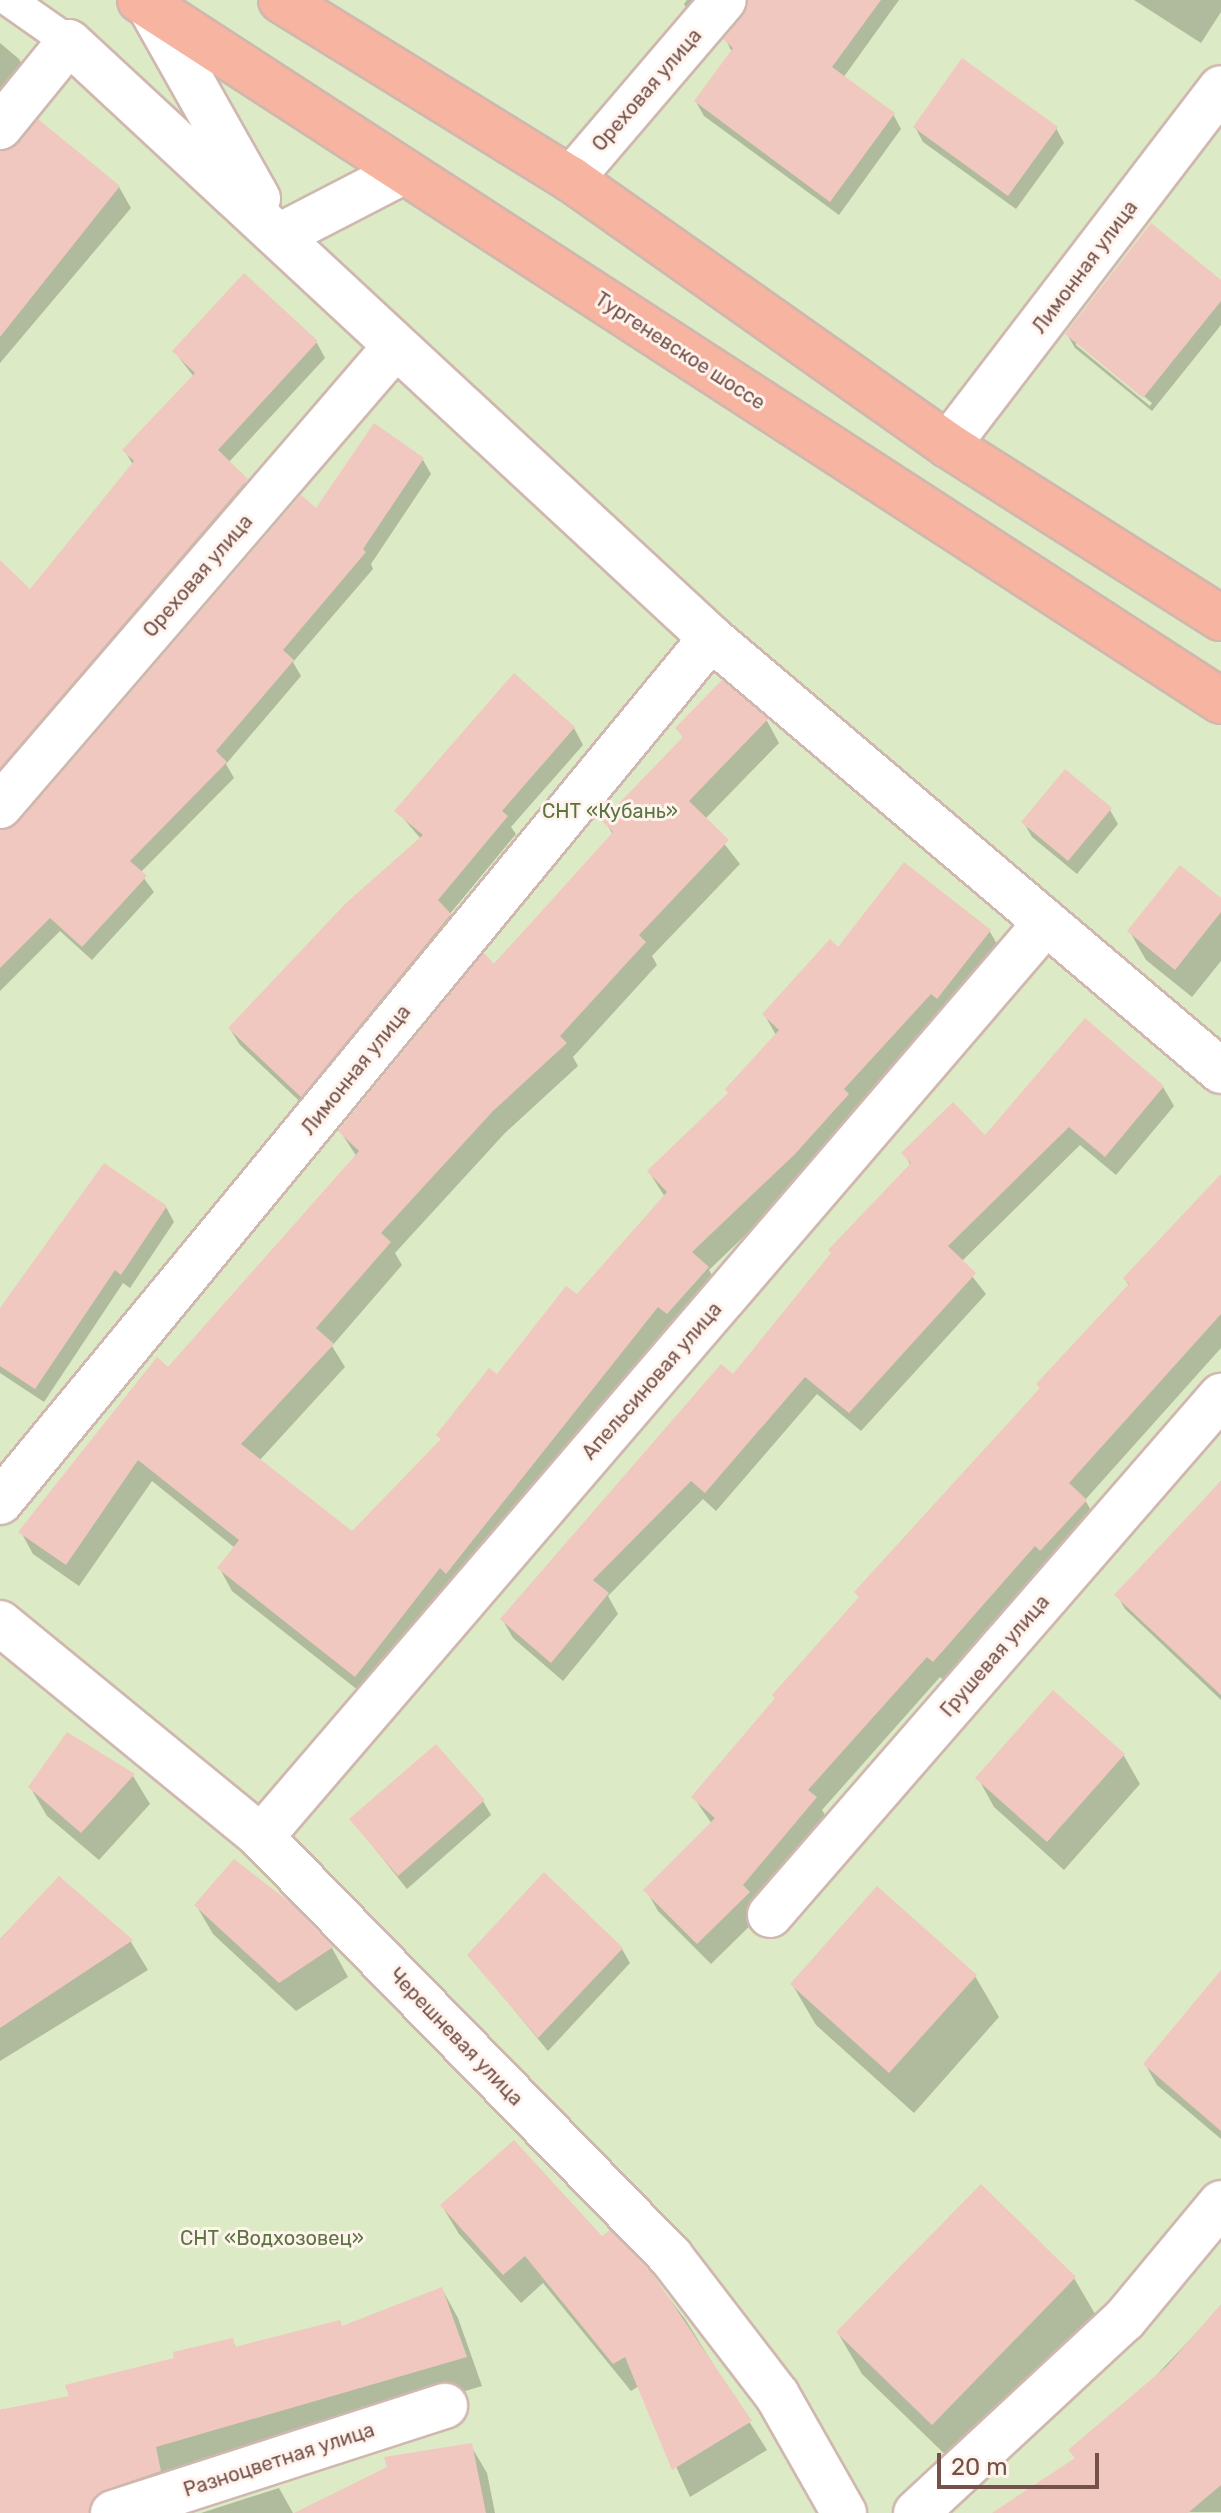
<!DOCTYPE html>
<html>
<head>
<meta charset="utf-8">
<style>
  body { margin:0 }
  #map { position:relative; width:1221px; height:2513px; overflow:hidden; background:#fcefe7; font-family:Rubik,sans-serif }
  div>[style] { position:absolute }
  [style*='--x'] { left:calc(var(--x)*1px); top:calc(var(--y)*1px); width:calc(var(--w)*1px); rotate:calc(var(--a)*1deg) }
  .green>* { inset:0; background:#dceac5 }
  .shadow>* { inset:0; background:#0003 }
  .building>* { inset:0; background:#f1c8bf }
  .roads { filter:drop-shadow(2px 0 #d0b7af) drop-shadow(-2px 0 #d0b7af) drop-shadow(0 2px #d0b7af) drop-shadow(0 -2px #d0b7af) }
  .service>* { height:32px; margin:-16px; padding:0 16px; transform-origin:16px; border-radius:16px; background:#fff }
  .minor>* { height:44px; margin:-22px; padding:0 22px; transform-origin:22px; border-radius:22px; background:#fff }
  .trunk>* { height:44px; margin:-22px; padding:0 22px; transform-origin:22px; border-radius:22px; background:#f7b4a0 }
  span { translate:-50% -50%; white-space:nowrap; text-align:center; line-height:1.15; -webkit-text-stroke:6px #fff4ed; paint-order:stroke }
  .street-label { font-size:20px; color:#75514b }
  .park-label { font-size:20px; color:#5b7541 }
  .scale { position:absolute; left:937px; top:2453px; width:162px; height:36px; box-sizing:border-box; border:4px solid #75514b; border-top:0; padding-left:10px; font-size:24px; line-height:28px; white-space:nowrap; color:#75514b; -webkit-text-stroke:6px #fff4ed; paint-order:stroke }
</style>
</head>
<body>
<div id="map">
  <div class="green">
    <i style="clip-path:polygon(0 0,1221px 0,1221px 2513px,0 2513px)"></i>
  </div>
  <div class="shadow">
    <i style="clip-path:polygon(687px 0,715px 0,692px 18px,684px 4px)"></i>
    <i style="clip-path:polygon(748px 0,899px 0,843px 78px,893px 114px,901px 129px,839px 215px,704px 116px,696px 102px,732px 52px,726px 40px,745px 16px)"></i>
    <i style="clip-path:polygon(1134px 0,1221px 0,1221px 12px,1201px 43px)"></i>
    <i style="clip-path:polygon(0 43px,19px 59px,31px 80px,0 124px)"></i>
    <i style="clip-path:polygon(39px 122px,119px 187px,131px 208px,0 363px,0 150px,10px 152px)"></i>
    <i style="clip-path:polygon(915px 127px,1056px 128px,1064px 143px,1016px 209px,923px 142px)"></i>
    <i style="clip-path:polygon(244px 276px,317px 343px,325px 358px,228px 463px,255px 495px,0 792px,0 582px,30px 592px,133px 465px,125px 451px,194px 377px,174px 351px)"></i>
    <i style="clip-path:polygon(evenodd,1221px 282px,1221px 325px,1152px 411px,1075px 348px,1067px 334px,1221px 282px,1076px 340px,1152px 403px,1150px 406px,1076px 345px,1076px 340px)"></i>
    <i style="clip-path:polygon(423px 460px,431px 474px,371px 564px,373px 569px,293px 662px,301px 676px,226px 764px,234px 778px,140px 873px,154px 892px,92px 960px,60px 931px,0 991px,0 831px,20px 824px,316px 511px)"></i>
    <i style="clip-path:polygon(722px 683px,767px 721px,779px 743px,705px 819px,740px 864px,652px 956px,657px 965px,573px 1057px,578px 1066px,505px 1133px,395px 1253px,402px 1265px,332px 1346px,345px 1367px,259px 1461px,353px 1534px,442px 1441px,438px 1435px,577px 1297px,665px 1197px,649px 1172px,730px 1094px,776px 1035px,764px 1014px,838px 950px,904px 864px,990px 932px,1003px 954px,807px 1176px,709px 1270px,720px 1290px,368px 1698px,232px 1591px,220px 1569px,235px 1548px,152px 1481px,79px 1586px,33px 1554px,21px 1532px,357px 1157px,340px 1131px,613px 835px,605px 821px,684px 739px,677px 728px)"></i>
    <i style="clip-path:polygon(574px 728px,583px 745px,511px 827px,516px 834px,449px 915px,459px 932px,311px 1112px,240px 1045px,230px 1029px,421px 839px,397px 811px)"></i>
    <i style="clip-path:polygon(1110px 810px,1118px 824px,1077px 874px,1032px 837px,1024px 823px)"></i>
    <i style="clip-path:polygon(1221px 901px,1221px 961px,1192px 997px,1146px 960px,1130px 932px)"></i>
    <i style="clip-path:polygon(1163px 1087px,1174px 1106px,1116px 1175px,1080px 1145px,961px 1262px,986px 1294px,861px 1431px,817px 1394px,716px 1511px,703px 1499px,608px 1596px,618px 1614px,563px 1681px,513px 1638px,502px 1619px,733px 1377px,911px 1166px,904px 1153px,985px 1138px)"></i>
    <i style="clip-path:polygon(1221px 1177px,1221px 1348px,1085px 1500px,1098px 1522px,946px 1682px,940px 1677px,822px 1810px,828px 1820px,761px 1915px,711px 1964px,658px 1911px,646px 1890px,712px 1824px,694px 1798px,1129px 1286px,1125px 1279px)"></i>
    <i style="clip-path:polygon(166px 1207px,174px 1222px,130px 1288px,123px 1283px,44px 1402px,0 1373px,0 1313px)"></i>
    <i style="clip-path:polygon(1221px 1481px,1221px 1700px,1125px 1609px,1117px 1595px)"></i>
    <i style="clip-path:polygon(1053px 1693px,1124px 1756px,1140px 1784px,1064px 1870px,994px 1807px,978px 1778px)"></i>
    <i style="clip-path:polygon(133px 1776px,150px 1804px,99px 1860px,47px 1816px,30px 1787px)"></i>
    <i style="clip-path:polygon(483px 1801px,491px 1815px,407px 1889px,352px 1820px)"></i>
    <i style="clip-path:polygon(59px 1878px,131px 1942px,148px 1970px,0 2061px,0 1939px)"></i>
    <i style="clip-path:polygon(196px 1905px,290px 1906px,332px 1948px,348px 1977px,296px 2011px,213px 1934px)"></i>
    <i style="clip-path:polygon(622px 1949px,630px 1963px,548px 2051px,469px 1955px)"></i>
    <i style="clip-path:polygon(1221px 1973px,1221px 2139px,1157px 2085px,1145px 2064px)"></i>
    <i style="clip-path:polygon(975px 1976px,999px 2017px,914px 2113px,816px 2025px,792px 1984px)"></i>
    <i style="clip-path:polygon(442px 2206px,602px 2238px,651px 2275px,685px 2319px,767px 2450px,690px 2497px,639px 2386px,631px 2391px,543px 2283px,521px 2303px,459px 2234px)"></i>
    <i style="clip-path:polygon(1074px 2278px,1098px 2319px,956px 2465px,862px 2374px,838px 2333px)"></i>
    <i style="clip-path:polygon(442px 2289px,458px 2318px,482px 2386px,56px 2513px,0 2513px,0 2410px,72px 2397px,232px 2340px,236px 2348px,343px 2328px)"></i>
    <i style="clip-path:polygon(1221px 2307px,1221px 2512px,995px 2513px,1076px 2460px)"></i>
    <i style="clip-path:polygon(471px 2446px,487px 2473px,495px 2513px,299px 2513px)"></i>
    <i style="clip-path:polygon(279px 2488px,293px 2513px,201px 2513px)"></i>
  </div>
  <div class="building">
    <i style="clip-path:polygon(748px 0,881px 0,832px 67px,895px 113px,830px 202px,694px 101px,733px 48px,723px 39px,743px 16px)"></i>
    <i style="clip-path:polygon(962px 58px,1058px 127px,1008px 196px,913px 127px)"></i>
    <i style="clip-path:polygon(38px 119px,120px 186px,0 337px,0 151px,19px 143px)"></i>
    <i style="clip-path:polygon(1151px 223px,1221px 280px,1221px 301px,1143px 398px,1065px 334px)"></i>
    <i style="clip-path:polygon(244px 273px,318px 341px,218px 450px,248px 479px,0 768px,0 560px,30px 589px,134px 461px,122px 450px,195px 373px,172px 351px)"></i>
    <i style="clip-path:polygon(374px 423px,424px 458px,363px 549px,366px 552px,283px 650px,294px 660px,216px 751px,227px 762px,130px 861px,147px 876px,82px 947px,50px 918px,0 968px,0 830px,19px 822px,301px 495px,316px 508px)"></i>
    <i style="clip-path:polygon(514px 673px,575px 727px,502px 811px,508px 816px,438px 900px,451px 914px,301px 1097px,228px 1028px,346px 903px,423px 835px,394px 811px)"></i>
    <i style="clip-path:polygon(722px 680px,768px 719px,689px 801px,729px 840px,639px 935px,646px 942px,560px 1036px,567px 1043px,493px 1111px,381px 1233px,391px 1242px,316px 1328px,334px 1344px,241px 1444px,352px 1531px,441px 1439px,436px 1435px,489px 1368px,497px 1374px,566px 1286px,577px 1294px,667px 1192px,647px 1171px,728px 1093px,725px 1089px,779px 1030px,762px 1014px,830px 939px,838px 947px,904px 862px,991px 930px,937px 999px,931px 994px,844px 1089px,849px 1094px,795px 1154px,692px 1252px,709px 1267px,667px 1314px,658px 1307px,446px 1574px,440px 1568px,355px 1677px,217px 1568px,239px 1540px,138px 1460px,66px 1565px,18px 1532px,157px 1357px,168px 1367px,359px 1151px,338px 1131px,484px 953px,494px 964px,613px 832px,602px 821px,683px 737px,675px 728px)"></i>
    <i style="clip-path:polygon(1065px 769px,1112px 808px,1068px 861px,1021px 822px)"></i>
    <i style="clip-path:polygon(1180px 865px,1221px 898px,1221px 912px,1175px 970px,1127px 931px)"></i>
    <i style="clip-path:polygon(1085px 1018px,1164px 1086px,1105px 1157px,1069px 1127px,948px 1246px,976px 1273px,849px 1413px,805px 1377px,705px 1493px,691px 1481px,593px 1580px,609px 1593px,551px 1663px,500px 1619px,721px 1364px,733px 1374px,831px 1253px,828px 1250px,911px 1163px,901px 1153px,953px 1102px,985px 1135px)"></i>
    <i style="clip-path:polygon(104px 1163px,167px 1206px,121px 1275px,115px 1270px,35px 1389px,0 1366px,0 1308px)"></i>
    <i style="clip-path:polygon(1221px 1174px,1221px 1314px,1069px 1483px,1087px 1500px,1040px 1551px,1035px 1546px,933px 1662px,927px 1657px,808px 1790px,817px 1797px,743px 1885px,750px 1892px,697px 1944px,643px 1890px,715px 1818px,691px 1797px,775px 1698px,772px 1695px,859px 1597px,854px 1592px,1040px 1388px,1036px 1384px,1129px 1284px,1123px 1278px)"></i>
    <i style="clip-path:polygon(1221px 1481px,1221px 1695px,1114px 1595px)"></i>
    <i style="clip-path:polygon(1053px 1690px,1125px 1754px,1047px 1842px,975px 1778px)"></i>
    <i style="clip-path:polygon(67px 1732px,135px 1774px,81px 1833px,28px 1787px)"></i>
    <i style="clip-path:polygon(436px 1744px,485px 1800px,398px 1876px,349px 1819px)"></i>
    <i style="clip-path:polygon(234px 1859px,292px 1904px,333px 1947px,279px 1983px,194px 1905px)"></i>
    <i style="clip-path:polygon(544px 1872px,623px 1948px,538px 2038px,467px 1955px)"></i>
    <i style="clip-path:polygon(59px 1876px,133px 1940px,0 2028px,0 1939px)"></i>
    <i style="clip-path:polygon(877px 1886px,977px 1975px,889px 2073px,790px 1984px)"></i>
    <i style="clip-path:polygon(1221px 1970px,1221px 2131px,1143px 2064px)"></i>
    <i style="clip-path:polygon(514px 2140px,602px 2236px,610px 2230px,652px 2273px,752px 2421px,672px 2470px,625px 2357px,613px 2364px,525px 2256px,503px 2275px,440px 2205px)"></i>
    <i style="clip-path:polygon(981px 2184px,1076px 2277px,932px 2425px,836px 2332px)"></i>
    <i style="clip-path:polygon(442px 2287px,467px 2357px,156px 2447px,161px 2471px,105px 2490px,94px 2497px,89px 2513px,0 2513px,0 2410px,69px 2396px,65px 2385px,174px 2358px,173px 2352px,233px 2338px,235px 2347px,340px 2320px,342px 2326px)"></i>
    <i style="clip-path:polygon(1221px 2304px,1221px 2485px,1188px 2513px,992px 2513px,1075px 2458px,1068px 2450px,1167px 2366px)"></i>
    <i style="clip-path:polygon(472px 2443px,486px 2513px,294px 2513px,387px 2467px,384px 2457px)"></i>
  </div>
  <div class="roads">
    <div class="service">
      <i style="--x:9;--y:0;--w:73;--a:35"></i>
    </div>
    <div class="minor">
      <i style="--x:150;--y:7;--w:220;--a:60.6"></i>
      <i style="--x:0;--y:127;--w:109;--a:-50.9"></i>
      <i style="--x:69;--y:42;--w:876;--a:42.87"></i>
      <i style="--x:711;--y:638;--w:669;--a:40.33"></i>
      <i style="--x:571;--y:179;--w:235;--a:-49.5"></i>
      <i style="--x:279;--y:236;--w:140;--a:-27.3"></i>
      <i style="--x:948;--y:445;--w:449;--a:-52.6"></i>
      <i style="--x:0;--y:806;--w:606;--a:-49.29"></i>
      <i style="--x:0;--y:1502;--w:1119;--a:-50.55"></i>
      <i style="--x:0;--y:1623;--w:338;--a:39.3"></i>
      <i style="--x:261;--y:1837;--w:587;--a:45.69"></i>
      <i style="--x:671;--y:2257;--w:174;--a:52.5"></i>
      <i style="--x:777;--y:2395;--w:136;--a:60.4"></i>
      <i style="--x:261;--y:1837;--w:1202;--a:-49.35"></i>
      <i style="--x:770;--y:1915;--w:688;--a:-49.01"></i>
      <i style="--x:113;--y:2513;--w:349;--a:-17.9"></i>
      <i style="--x:916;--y:2513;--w:284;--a:-42.9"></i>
      <i style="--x:1124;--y:2320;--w:152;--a:-50.3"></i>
    </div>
    <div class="trunk">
      <i style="--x:140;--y:0;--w:1288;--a:32.96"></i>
      <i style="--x:281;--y:0;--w:341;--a:31.7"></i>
      <i style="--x:571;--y:179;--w:461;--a:35.2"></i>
      <i style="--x:948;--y:445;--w:323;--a:32.4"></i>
    </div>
  </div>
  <div class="street-label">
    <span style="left:647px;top:90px;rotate:-49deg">Ореховая улица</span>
    <span style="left:1085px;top:267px;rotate:-53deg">Лимонная улица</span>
    <span style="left:680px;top:351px;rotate:33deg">Тургеневское шоссе</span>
    <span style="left:198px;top:576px;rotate:-49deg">Ореховая улица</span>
    <span style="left:356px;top:1070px;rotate:-51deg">Лимонная улица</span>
    <span style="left:652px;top:1381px;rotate:-49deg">Апельсиновая улица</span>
    <span style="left:995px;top:1656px;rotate:-49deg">Грушевая улица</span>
    <span style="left:456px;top:2037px;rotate:46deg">Черешневая улица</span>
    <span style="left:279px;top:2460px;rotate:-18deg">Разноцветная улица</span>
  </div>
  <div class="park-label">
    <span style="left:610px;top:811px">СНТ «Кубань»</span>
    <span style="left:272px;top:2238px">СНТ «Водхозовец»</span>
  </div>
  <div class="scale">20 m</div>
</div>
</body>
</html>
